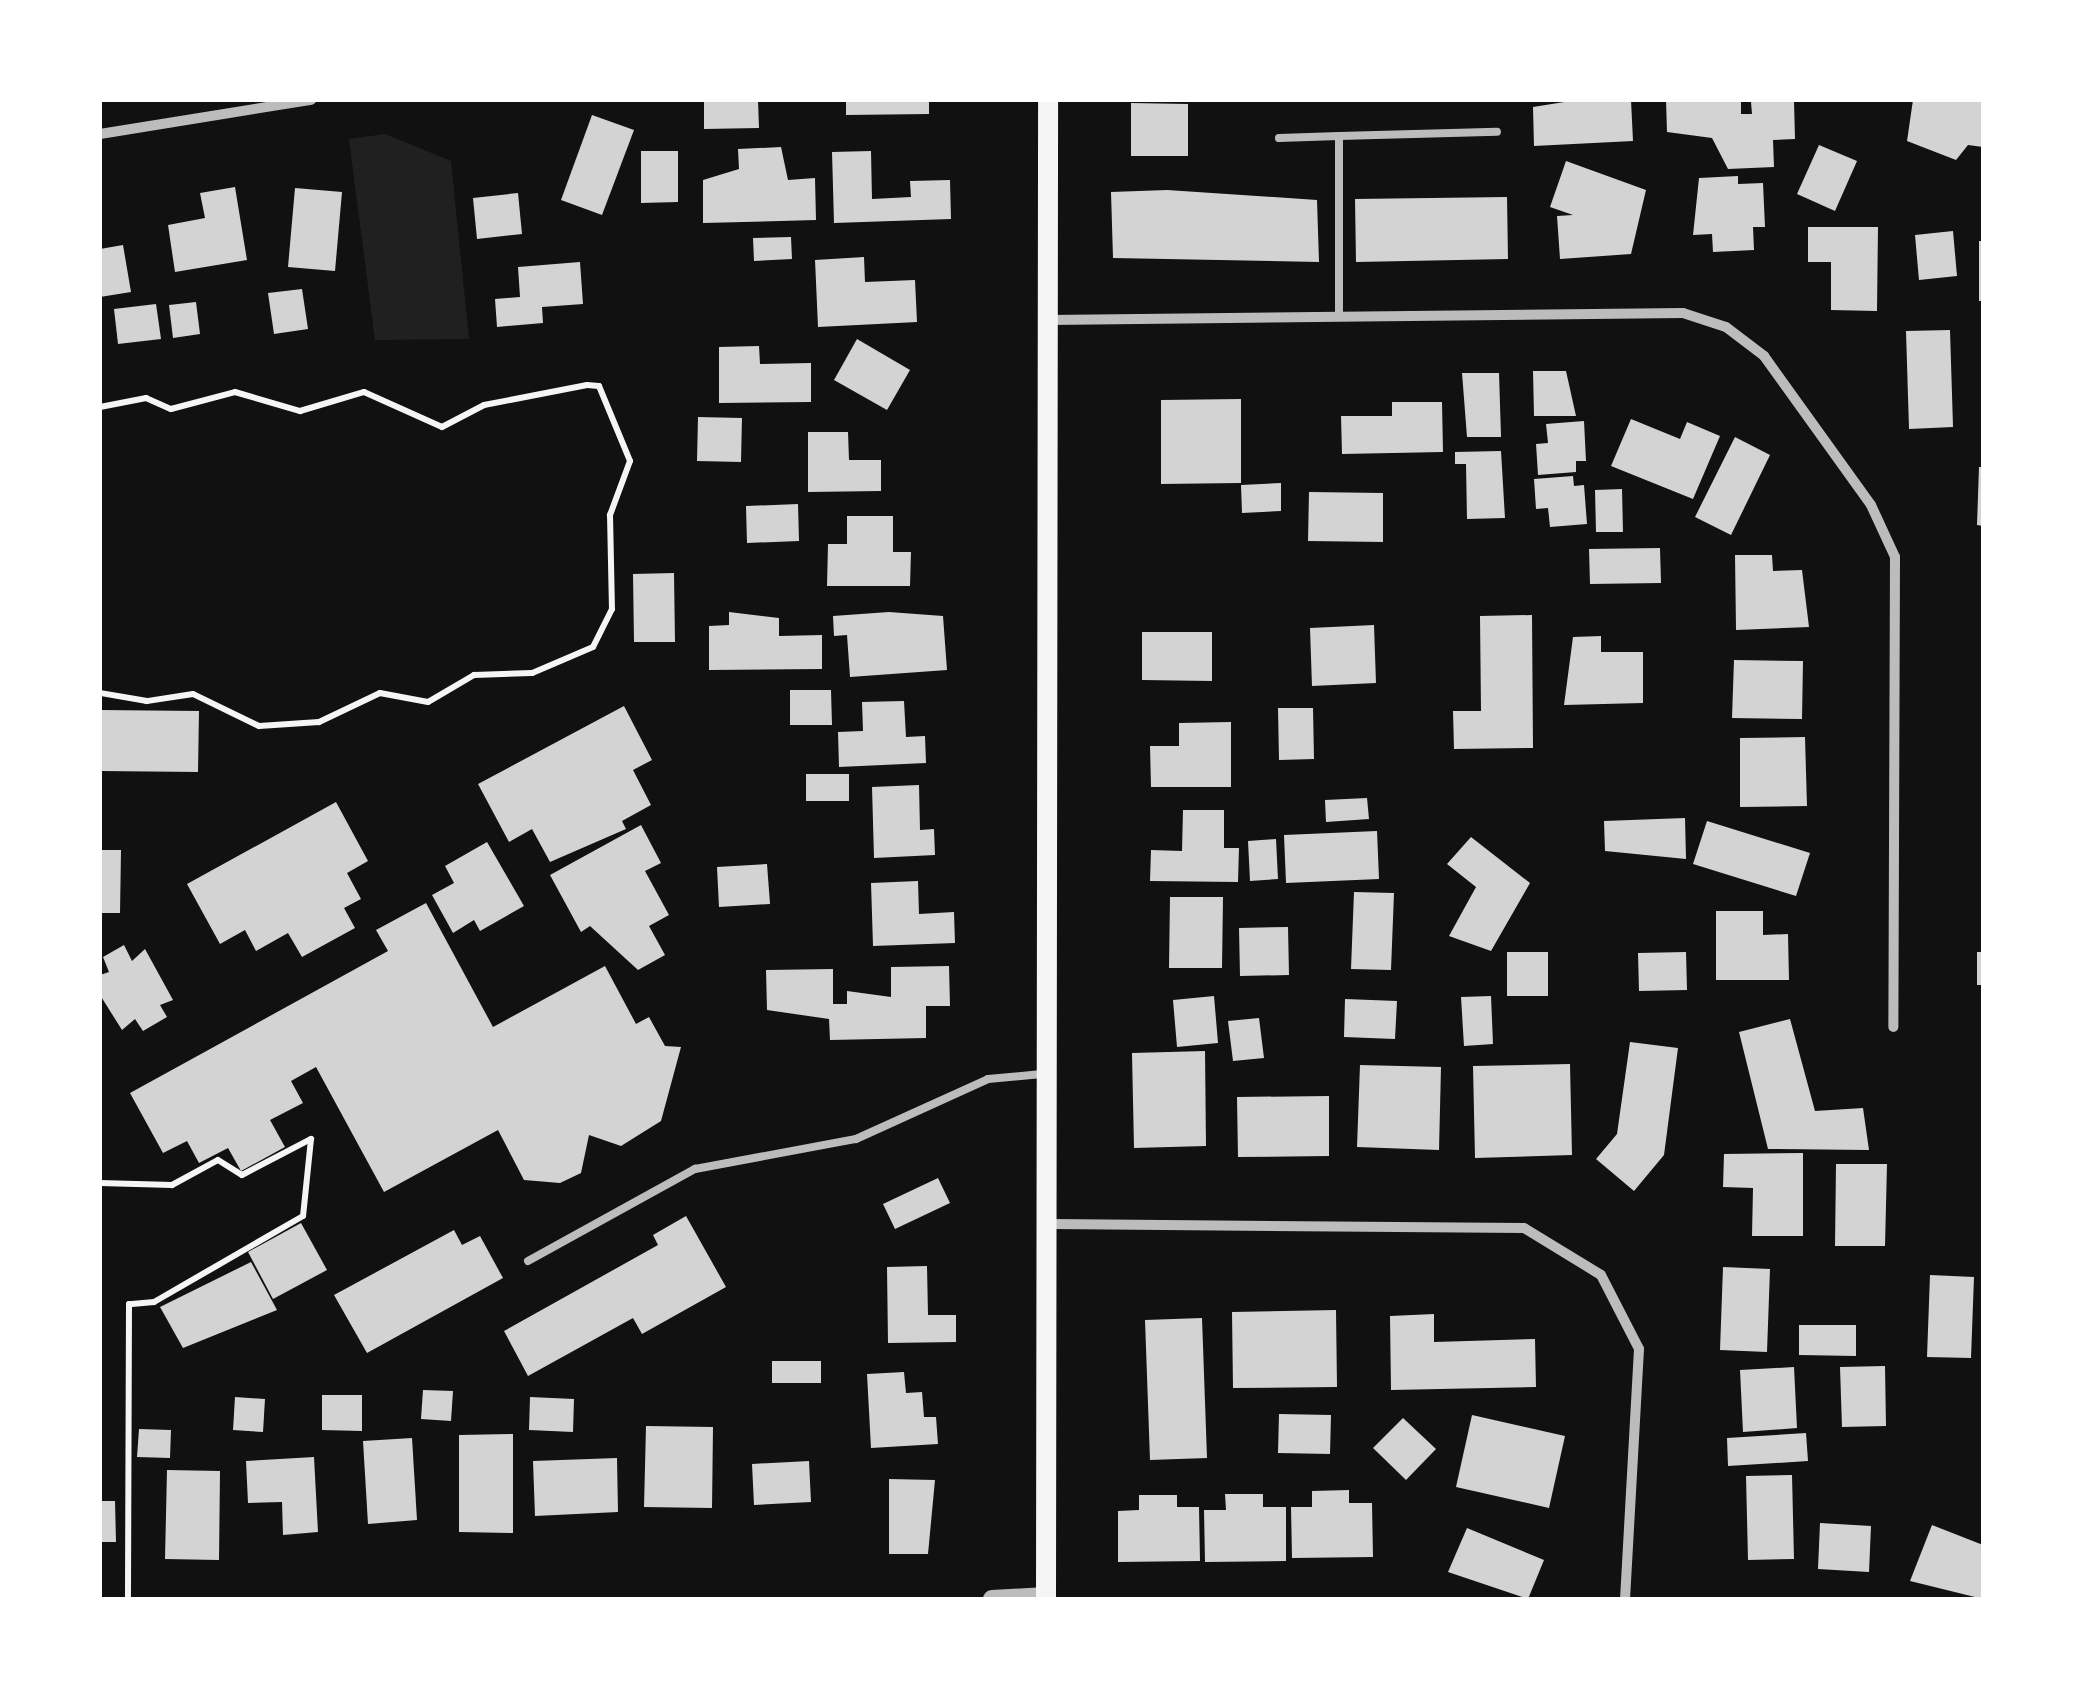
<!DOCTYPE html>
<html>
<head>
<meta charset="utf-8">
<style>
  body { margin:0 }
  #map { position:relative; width:2083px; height:1699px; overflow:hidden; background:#111; font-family:Overpass,sans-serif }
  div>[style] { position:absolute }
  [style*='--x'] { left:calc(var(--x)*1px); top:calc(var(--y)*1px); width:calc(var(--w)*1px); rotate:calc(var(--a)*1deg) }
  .green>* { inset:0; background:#202020 }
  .building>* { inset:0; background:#d3d3d3 }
  .path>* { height:6px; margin:-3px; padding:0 3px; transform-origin:3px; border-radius:3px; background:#f5f5f5 }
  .service>* { height:8px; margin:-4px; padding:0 4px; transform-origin:4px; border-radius:4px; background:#bcbcbc }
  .minor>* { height:10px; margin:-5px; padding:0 5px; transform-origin:5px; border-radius:5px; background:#bcbcbc }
  .tertiary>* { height:18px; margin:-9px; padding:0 9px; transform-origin:9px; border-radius:9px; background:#bcbcbc }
  .secondary>* { height:20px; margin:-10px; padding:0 10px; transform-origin:10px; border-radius:10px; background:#f5f5f5 }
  span { translate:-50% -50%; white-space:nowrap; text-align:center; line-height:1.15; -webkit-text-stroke:8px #fff; paint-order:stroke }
  .frame { position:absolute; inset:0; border:102px solid #fff; pointer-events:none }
</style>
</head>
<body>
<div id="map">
  <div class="green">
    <i style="clip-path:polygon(385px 134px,451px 161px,469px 339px,375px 340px,349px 139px)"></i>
  </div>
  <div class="building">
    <i style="clip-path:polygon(704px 100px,758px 100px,759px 128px,704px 129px)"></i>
    <i style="clip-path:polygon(846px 100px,929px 100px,929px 114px,846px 115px)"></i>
    <i style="clip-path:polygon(1577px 100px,1631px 100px,1633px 141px,1534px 146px,1533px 107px)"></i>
    <i style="clip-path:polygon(1666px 100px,1741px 100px,1741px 114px,1752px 114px,1751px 102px,1794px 101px,1795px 139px,1773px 140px,1774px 167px,1728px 169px,1712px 138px,1667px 132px)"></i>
    <i style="clip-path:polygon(1913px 100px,1983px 101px,1983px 147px,1968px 145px,1956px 160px,1907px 141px)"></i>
    <i style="clip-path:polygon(1131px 103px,1188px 104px,1188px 156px,1131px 156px)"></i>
    <i style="clip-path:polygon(592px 115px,634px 130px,602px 215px,561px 200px)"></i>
    <i style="clip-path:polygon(1819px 145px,1857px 161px,1835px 211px,1797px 194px)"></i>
    <i style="clip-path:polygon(781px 147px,788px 180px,815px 178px,816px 220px,703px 223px,703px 180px,739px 169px,738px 149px)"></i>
    <i style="clip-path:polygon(641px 151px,678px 151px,678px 202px,641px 203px)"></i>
    <i style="clip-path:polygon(871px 151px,872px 199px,911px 197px,910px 181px,950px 180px,951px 219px,834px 223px,832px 152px)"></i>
    <i style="clip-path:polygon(1566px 161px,1646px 190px,1631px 254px,1560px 259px,1557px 216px,1573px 215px,1550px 207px)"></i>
    <i style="clip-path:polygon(1738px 176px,1738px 184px,1763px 183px,1765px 227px,1753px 227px,1754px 250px,1713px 252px,1712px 234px,1693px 235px,1699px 178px)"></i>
    <i style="clip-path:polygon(235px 187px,247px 260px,175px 272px,168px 225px,205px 218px,200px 193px)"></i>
    <i style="clip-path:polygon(295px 188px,342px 192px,335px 271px,288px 267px)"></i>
    <i style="clip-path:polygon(1167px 190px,1317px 200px,1319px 262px,1113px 258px,1111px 192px)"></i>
    <i style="clip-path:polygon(518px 193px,522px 234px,477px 239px,473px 198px)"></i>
    <i style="clip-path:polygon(1507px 197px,1508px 259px,1356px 262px,1355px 199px)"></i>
    <i style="clip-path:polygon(1808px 227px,1878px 227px,1877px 311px,1831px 310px,1831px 262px,1808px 262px)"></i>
    <i style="clip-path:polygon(1953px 231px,1957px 276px,1919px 280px,1915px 235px)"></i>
    <i style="clip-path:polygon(791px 237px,792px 259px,754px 261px,753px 238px)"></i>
    <i style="clip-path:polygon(1979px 241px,1983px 241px,1983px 301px,1979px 301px)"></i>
    <i style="clip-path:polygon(123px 245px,131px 292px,100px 297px,100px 249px)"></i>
    <i style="clip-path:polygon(864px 257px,865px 282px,915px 280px,917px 322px,818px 327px,815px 260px)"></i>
    <i style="clip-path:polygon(580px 262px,583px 304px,542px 307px,543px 323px,497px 327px,495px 299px,520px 297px,518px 267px)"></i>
    <i style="clip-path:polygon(302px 289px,308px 329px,274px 334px,268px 293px)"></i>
    <i style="clip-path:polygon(196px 302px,200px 334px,173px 338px,169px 305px)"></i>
    <i style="clip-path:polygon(156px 304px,161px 339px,118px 344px,114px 309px)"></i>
    <i style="clip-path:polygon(1950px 330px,1953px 427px,1909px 429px,1906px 331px)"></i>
    <i style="clip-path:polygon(857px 339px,910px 370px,887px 410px,834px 380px)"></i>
    <i style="clip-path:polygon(759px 346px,760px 364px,811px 363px,811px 402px,719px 403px,719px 347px)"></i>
    <i style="clip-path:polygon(1533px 371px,1566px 371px,1576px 416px,1534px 416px)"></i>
    <i style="clip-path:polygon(1462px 373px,1499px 373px,1501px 437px,1467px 437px)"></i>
    <i style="clip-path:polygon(1241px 399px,1241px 483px,1161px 484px,1161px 400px)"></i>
    <i style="clip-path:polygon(1392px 402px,1442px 402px,1443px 452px,1342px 454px,1341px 416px,1392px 416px)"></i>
    <i style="clip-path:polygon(698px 417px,742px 418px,741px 462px,697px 461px)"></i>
    <i style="clip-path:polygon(1631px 419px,1680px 439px,1687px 422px,1720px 436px,1693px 499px,1611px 466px)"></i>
    <i style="clip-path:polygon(1584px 421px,1586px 461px,1576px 461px,1576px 472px,1538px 475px,1536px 444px,1548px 443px,1546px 424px)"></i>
    <i style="clip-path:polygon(808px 432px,848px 432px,849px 460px,881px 460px,881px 491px,808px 492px)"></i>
    <i style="clip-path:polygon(1735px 437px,1770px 455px,1731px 535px,1695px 517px)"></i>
    <i style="clip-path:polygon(1501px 451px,1505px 518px,1467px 519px,1466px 464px,1455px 464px,1455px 452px)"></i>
    <i style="clip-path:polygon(1979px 467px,1983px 467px,1983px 526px,1977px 525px)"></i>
    <i style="clip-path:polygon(1573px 476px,1574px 486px,1584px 485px,1587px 524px,1550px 527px,1548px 508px,1536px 509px,1534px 479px)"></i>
    <i style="clip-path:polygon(1281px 483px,1281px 511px,1242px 513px,1241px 485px)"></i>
    <i style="clip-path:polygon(1622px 489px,1623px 532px,1596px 532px,1595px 490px)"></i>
    <i style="clip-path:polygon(1309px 492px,1383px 493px,1383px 542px,1308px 541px)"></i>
    <i style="clip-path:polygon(798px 504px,799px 541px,747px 543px,746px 506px)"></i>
    <i style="clip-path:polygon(847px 516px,893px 516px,893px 552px,911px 552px,910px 586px,827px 586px,828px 544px,847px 544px)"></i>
    <i style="clip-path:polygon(1660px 548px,1661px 583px,1590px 584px,1589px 549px)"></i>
    <i style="clip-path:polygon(1735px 555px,1772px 555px,1773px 571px,1802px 570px,1809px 627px,1736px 630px)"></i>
    <i style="clip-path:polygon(674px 573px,675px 642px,634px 642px,633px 574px)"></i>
    <i style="clip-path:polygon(729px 612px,779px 618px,779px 636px,822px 635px,822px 669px,709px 670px,709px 626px,729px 625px)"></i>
    <i style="clip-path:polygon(889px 612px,943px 616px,947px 670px,850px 677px,847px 635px,834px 636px,833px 616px)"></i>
    <i style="clip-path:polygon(1532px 615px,1533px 748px,1454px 749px,1453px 711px,1481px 711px,1480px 616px)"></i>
    <i style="clip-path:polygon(1374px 625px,1376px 683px,1312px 686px,1310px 628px)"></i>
    <i style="clip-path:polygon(1142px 632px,1212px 632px,1212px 681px,1142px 680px)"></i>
    <i style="clip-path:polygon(1601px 636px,1601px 652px,1643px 652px,1643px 703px,1564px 705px,1573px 637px)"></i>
    <i style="clip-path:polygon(1734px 660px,1803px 661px,1802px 719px,1732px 718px)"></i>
    <i style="clip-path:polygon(790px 690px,831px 690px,832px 725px,790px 725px)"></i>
    <i style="clip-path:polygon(904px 701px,906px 737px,925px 736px,926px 763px,839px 767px,838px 732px,863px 731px,862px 702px)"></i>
    <i style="clip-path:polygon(624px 706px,652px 760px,633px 770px,651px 805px,622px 821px,626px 829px,550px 862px,532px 829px,509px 842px,478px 784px)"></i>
    <i style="clip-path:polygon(1278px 708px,1313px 708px,1314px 759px,1279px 760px)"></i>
    <i style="clip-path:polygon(100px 710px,199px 711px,198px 772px,100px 771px)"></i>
    <i style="clip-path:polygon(1231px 722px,1231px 787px,1151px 787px,1150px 746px,1179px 746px,1179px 723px)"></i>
    <i style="clip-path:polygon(1805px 737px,1807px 806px,1740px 807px,1740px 738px)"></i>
    <i style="clip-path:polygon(806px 774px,849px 774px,849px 801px,806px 801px)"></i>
    <i style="clip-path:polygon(919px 785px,920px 830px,934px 829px,935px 855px,874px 858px,872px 787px)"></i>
    <i style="clip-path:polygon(1367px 798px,1369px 819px,1326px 822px,1325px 800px)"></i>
    <i style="clip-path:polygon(336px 802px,368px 861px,347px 873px,361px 899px,344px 908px,355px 928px,302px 957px,288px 933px,256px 951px,245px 930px,220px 944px,187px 884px)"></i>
    <i style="clip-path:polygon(1183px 810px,1224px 810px,1224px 848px,1239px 848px,1238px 882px,1150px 881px,1151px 850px,1182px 851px)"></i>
    <i style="clip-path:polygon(1685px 818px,1686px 859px,1605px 851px,1604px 821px)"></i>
    <i style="clip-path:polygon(1707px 821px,1810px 853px,1796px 896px,1693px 864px)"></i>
    <i style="clip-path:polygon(641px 825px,661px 863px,645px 871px,669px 915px,649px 926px,665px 955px,638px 970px,590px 926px,581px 932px,550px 875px)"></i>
    <i style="clip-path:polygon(1377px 831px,1379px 879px,1286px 883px,1284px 835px)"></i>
    <i style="clip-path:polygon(1471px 837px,1530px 883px,1491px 951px,1449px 936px,1476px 887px,1447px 864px)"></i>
    <i style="clip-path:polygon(1276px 839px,1278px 879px,1250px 881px,1248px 841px)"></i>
    <i style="clip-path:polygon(487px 842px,524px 906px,480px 931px,474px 920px,453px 933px,432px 895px,454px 883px,445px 866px)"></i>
    <i style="clip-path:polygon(100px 850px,121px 850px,120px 913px,100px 913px)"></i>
    <i style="clip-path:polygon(767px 864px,770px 904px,719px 907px,717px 867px)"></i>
    <i style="clip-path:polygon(918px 881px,919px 914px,954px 912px,955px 943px,873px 946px,871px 883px)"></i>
    <i style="clip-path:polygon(1354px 892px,1394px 893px,1391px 970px,1351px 969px)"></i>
    <i style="clip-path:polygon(1170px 897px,1223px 897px,1222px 968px,1169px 968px)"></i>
    <i style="clip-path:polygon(426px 903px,493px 1027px,605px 966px,636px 1024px,649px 1017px,665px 1046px,681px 1047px,661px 1121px,621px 1146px,589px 1135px,581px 1173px,560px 1183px,524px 1180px,498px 1130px,384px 1192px,316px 1067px,291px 1081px,303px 1103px,270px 1120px,285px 1147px,241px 1171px,228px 1148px,199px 1163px,187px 1141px,163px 1153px,130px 1093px,388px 951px,376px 930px)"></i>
    <i style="clip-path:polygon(1716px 911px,1763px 911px,1763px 935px,1788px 934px,1789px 980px,1716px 980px)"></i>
    <i style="clip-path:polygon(1288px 927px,1289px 975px,1240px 976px,1239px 928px)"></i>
    <i style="clip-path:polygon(124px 945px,132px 961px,145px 949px,173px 1000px,160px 1005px,167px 1017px,143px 1031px,135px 1019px,122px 1030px,100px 995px,100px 975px,109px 972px,103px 957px)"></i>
    <i style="clip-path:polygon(1507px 952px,1548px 952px,1548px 996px,1507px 996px)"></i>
    <i style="clip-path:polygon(1686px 952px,1687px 990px,1639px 991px,1638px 953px)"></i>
    <i style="clip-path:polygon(1977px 952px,1983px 952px,1983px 985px,1977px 985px)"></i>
    <i style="clip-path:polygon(949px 966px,950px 1006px,926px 1006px,926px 1038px,830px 1040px,829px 1019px,767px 1010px,766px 970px,833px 969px,833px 1004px,847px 1004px,847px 991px,891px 997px,891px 967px)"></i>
    <i style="clip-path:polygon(1214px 996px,1218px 1043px,1177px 1047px,1173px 1000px)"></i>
    <i style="clip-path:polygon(1491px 996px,1493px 1044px,1464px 1046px,1461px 997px)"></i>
    <i style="clip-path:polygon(1345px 999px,1397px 1001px,1395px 1039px,1344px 1037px)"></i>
    <i style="clip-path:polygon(1259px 1018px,1264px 1058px,1233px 1061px,1228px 1021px)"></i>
    <i style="clip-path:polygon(1790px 1019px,1815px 1111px,1863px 1108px,1869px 1150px,1768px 1149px,1739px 1032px)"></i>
    <i style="clip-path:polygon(1630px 1042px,1678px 1048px,1664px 1155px,1634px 1191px,1596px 1159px,1617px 1134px)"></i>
    <i style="clip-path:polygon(1205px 1051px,1206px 1146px,1134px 1148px,1132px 1053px)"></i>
    <i style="clip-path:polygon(1570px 1064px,1572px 1155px,1475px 1158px,1473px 1066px)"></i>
    <i style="clip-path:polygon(1360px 1065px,1441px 1067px,1439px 1150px,1357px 1147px)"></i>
    <i style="clip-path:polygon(1329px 1096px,1329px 1156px,1238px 1157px,1237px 1097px)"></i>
    <i style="clip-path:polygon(1803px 1153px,1803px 1236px,1752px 1236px,1753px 1188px,1723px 1187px,1724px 1154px)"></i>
    <i style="clip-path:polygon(1836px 1164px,1887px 1164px,1885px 1246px,1835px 1246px)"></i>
    <i style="clip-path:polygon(938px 1178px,950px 1203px,895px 1229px,883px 1204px)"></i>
    <i style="clip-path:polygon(686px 1216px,726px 1287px,642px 1334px,633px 1318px,528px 1376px,504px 1331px,658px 1245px,653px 1235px)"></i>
    <i style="clip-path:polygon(301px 1223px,327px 1270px,273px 1299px,248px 1252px)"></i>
    <i style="clip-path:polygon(454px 1230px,462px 1245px,480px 1236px,503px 1278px,367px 1353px,334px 1295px)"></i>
    <i style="clip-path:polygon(251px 1262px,277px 1310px,183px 1348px,160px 1307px)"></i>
    <i style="clip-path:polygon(927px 1266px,928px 1315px,956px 1315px,956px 1342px,888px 1343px,887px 1267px)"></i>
    <i style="clip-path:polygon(1723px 1267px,1770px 1269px,1767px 1352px,1720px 1350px)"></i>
    <i style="clip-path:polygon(1930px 1275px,1974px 1277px,1971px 1358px,1927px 1357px)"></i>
    <i style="clip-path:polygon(1336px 1310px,1337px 1387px,1233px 1388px,1232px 1312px)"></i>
    <i style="clip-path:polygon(1434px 1314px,1434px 1342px,1535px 1339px,1536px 1387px,1391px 1390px,1390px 1316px)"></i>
    <i style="clip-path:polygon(1202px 1318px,1207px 1458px,1150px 1460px,1145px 1320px)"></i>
    <i style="clip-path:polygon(1799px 1325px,1856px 1325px,1856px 1356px,1799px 1355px)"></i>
    <i style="clip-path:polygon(772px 1361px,821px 1361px,821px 1383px,772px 1383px)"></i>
    <i style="clip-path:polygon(1885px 1366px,1886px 1426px,1842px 1427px,1840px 1367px)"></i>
    <i style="clip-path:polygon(1794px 1367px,1797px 1428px,1743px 1432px,1740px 1370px)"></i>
    <i style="clip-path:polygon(904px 1372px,906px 1393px,922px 1392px,924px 1417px,936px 1417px,938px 1444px,871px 1448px,867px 1374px)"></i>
    <i style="clip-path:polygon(423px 1390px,453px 1391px,451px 1421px,421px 1419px)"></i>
    <i style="clip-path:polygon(322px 1395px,362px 1395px,362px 1431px,322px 1430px)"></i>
    <i style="clip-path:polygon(235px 1397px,265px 1399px,263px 1432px,233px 1430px)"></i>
    <i style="clip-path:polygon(530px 1397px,574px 1399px,573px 1432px,529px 1430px)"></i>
    <i style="clip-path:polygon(1279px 1414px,1331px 1415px,1330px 1454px,1278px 1453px)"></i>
    <i style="clip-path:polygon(1472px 1415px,1565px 1436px,1549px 1508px,1456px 1487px)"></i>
    <i style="clip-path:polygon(1403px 1418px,1436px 1449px,1406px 1480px,1373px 1448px)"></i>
    <i style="clip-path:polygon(646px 1426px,713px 1427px,712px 1508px,644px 1507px)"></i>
    <i style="clip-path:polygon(139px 1429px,171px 1430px,170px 1458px,137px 1457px)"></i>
    <i style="clip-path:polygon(1806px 1433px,1808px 1461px,1728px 1466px,1727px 1438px)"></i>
    <i style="clip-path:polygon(513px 1434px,513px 1533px,459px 1532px,459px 1435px)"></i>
    <i style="clip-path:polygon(412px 1438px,417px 1520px,368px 1524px,363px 1441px)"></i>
    <i style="clip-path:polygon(314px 1457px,318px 1532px,283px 1535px,282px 1502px,248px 1503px,246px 1461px)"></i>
    <i style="clip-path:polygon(617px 1458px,618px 1512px,535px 1516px,533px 1461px)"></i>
    <i style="clip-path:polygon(809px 1461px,811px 1502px,754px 1505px,752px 1464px)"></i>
    <i style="clip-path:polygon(167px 1470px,220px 1471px,219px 1560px,165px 1559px)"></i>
    <i style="clip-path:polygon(1792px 1475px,1794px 1559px,1748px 1560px,1746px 1476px)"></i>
    <i style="clip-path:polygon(889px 1479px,935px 1480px,928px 1554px,889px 1554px)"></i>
    <i style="clip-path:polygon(1349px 1490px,1349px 1503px,1372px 1503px,1373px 1557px,1292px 1558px,1291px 1507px,1312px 1507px,1312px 1491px)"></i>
    <i style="clip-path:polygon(1225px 1494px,1263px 1494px,1263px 1507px,1286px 1507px,1286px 1561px,1205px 1562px,1204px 1510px,1226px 1510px)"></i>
    <i style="clip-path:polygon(1139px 1495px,1177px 1495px,1177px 1507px,1199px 1507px,1200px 1561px,1118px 1562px,1118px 1511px,1139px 1510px)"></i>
    <i style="clip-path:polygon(100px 1501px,115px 1501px,116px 1542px,100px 1542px)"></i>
    <i style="clip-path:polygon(1820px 1523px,1871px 1526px,1869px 1572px,1818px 1569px)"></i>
    <i style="clip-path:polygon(1932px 1525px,1983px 1545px,1983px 1599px,1910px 1581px)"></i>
    <i style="clip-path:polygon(1467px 1528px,1544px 1560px,1528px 1599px,1448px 1572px)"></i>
  </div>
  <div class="path">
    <i style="--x:100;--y:407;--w:47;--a:-11.1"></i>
    <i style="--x:146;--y:398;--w:27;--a:24"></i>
    <i style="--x:171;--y:409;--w:66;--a:-14.9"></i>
    <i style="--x:235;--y:392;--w:68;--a:16.3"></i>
    <i style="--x:300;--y:411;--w:67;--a:-16.5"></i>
    <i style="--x:364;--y:392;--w:85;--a:24.2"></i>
    <i style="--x:442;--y:427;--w:47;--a:-27.6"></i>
    <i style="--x:484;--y:405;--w:105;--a:-11"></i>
    <i style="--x:587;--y:385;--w:12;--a:5"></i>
    <i style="--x:599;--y:386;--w:81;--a:67.5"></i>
    <i style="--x:630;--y:461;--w:58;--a:110.3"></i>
    <i style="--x:610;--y:515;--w:94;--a:88.8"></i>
    <i style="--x:612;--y:609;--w:42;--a:116.6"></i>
    <i style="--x:593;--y:647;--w:66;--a:156.9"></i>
    <i style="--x:532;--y:673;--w:58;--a:178"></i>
    <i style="--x:474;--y:675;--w:53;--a:149.6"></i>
    <i style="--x:428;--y:702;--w:49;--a:-169.4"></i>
    <i style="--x:380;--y:693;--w:68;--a:154.6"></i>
    <i style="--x:319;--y:722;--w:60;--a:176.2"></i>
    <i style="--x:259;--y:726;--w:73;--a:-154.1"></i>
    <i style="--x:193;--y:694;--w:47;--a:171.3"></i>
    <i style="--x:147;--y:701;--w:48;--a:-170.3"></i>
    <i style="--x:100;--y:1183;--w:72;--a:1.6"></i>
    <i style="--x:172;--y:1185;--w:52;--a:-28.5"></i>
    <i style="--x:218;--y:1160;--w:28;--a:32"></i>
    <i style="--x:242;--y:1175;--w:78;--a:-27.6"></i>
    <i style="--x:311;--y:1139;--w:77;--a:95.9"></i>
    <i style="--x:303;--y:1216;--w:172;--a:150"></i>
    <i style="--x:154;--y:1302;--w:25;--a:175"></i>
    <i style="--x:129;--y:1304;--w:295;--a:90.2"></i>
  </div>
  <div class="service">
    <i style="--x:1339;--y:136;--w:158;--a:-1.5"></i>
    <i style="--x:1279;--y:138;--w:60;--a:-1.9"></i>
    <i style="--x:1339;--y:136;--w:181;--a:90"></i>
    <i style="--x:528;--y:1261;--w:191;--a:-28.9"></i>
    <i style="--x:695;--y:1169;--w:164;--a:-10.6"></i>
    <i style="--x:856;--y:1139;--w:145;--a:-24.4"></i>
    <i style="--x:988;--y:1079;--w:54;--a:-5.3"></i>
  </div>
  <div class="minor">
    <i style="--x:100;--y:134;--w:214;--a:-9.2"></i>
    <i style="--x:1049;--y:320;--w:634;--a:-0.63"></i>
    <i style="--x:1683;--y:313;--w:45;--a:18"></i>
    <i style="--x:1726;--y:327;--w:48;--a:37.3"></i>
    <i style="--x:1764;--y:356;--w:183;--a:54.3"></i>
    <i style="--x:1871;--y:505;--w:57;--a:65.2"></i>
    <i style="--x:1895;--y:557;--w:470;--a:90.2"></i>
    <i style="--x:1052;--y:1224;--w:472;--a:0.5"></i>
    <i style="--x:1524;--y:1228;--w:90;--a:31.4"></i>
    <i style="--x:1601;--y:1275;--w:83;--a:62.8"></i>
    <i style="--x:1639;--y:1349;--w:250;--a:93.2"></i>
  </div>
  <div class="tertiary">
    <i style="--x:992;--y:1599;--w:54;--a:-3.2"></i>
  </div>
  <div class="secondary">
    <i style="--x:1046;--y:1599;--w:1499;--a:-89.92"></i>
  </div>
  <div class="frame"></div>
</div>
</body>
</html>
